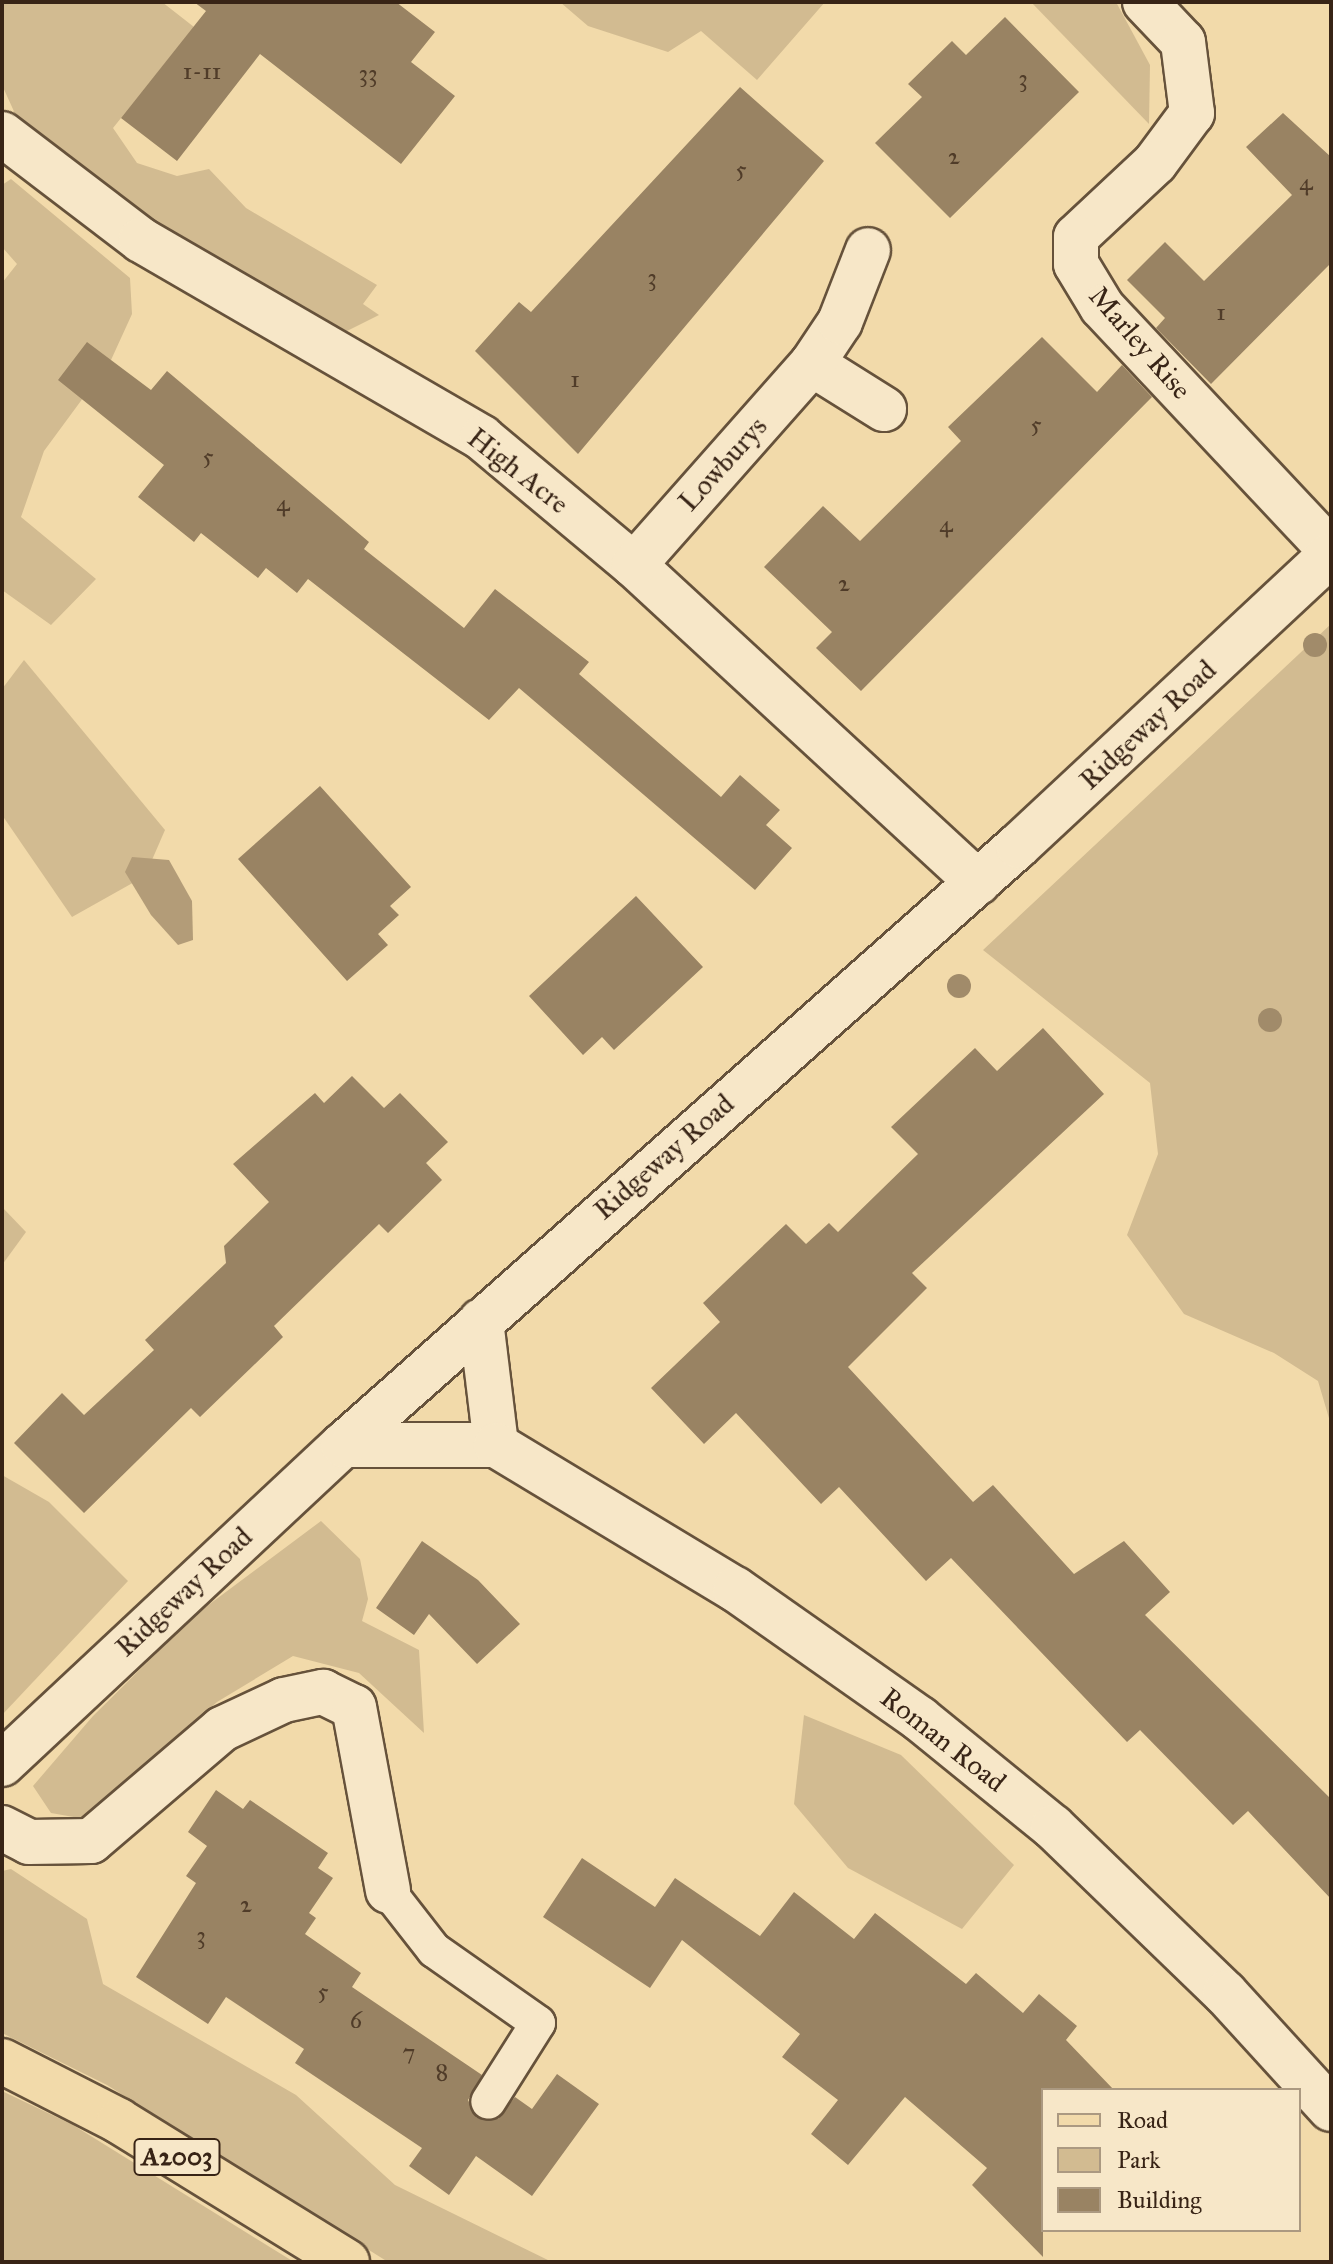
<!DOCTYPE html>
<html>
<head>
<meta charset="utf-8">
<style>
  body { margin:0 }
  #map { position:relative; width:1333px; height:2264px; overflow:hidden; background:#f2daaa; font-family:"IM FELL Great Primer",serif }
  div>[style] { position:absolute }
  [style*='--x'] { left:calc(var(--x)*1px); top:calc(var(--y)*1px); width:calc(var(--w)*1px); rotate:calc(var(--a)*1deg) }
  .green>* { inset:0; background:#d2bb91 }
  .water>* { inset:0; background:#b39c78 }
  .building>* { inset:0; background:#998363 }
  .roads { filter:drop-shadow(2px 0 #66523b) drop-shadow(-2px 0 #66523b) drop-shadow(0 2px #66523b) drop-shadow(0 -2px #66523b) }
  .lane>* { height:34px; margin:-17px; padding:0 17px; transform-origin:17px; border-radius:17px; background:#f7e7c8 }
  .street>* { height:44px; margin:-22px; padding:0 22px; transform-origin:22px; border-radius:22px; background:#f7e7c8 }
  .primary>* { height:44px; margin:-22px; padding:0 22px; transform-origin:22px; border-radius:22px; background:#f2daaa }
  .trees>* { width:24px; height:24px; margin:-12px; border-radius:50%; background:#a18b6a }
  span { translate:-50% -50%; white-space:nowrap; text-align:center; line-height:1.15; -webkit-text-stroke:6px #f7e7c8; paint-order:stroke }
  .number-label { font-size:24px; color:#503c29 }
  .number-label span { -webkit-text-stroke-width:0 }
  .shield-label span { padding:2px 6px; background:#f7e7c8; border:2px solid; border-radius:6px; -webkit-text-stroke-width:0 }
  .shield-label { font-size:26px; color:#382416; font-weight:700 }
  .street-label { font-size:28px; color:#382416 }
  .frame { position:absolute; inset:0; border:4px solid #382416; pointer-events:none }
  .legend { position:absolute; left:1041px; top:2088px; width:260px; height:144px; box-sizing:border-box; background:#f7e7c8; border:2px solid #ab9981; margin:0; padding:10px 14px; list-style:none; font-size:24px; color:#382416 }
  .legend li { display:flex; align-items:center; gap:16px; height:40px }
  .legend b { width:40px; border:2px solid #ab9981 }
</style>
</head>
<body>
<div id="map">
  <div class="green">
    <i style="clip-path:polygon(2px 2px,162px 2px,194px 27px,113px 128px,137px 163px,177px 176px,209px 169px,246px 208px,377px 285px,363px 304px,379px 315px,347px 331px,120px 208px,17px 118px,2px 85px)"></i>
    <i style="clip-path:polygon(560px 2px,825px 2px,757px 80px,701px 31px,668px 52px,588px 26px)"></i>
    <i style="clip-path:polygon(1031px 2px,1116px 2px,1150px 65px,1149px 124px)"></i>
    <i style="clip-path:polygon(11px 179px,130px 278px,132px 314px,111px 360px,44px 451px,21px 517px,96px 579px,51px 625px,2px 590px,2px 283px,17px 264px,2px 247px,2px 185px)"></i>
    <i style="clip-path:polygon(1331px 624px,1331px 1425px,1318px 1381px,1274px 1353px,1184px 1314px,1127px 1235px,1158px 1154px,1150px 1083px,983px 950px)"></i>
    <i style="clip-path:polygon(24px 660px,165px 830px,145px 876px,72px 917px,2px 815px,2px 689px)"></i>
    <i style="clip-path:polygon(2px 1207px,26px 1232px,2px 1265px)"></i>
    <i style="clip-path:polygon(2px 1475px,49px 1502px,128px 1581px,2px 1715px)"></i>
    <i style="clip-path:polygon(321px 1521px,360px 1559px,368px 1599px,362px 1621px,419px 1650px,424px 1733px,359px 1673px,293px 1656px,217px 1702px,85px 1819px,51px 1813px,33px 1786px,93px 1716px,195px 1615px)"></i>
    <i style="clip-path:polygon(804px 1715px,901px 1755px,1014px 1865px,962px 1929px,848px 1868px,794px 1804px)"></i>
    <i style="clip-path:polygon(11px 1869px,87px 1919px,103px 1984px,296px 2095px,395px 2185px,552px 2262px,388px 2262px,107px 2085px,2px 2033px,2px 1871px)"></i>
    <i style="clip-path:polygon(2px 2091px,73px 2125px,294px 2262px,2px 2262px)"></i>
  </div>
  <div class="water">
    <i style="clip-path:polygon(132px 857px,169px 860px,192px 901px,193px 940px,178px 945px,151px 915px,125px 872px)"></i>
  </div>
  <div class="building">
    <i style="clip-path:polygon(194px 2px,396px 2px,435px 32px,411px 62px,455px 96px,401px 164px,260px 54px,177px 161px,121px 118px,206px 11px)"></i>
    <i style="clip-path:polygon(1005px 17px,1079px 92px,950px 218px,875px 143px,922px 97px,908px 84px,952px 41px,966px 55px)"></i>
    <i style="clip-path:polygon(740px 87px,824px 161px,578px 454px,475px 351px,519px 302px,531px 312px)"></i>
    <i style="clip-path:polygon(1283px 113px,1331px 157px,1331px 263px,1211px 384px,1156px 328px,1165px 318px,1127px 280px,1165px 242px,1204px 281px,1292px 195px,1246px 147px)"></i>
    <i style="clip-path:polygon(1042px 337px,1097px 392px,1122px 365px,1152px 397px,861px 691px,816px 648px,832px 632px,764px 567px,823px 506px,860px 541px,961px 441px,948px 427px)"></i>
    <i style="clip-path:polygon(87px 342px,151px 390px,167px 371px,369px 542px,364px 549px,464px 628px,495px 589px,589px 662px,579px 674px,721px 797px,740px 775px,780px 810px,766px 825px,792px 848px,755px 890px,519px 688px,489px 720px,308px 579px,297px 593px,266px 568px,258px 578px,201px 533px,194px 542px,138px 497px,164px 465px,58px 380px)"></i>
    <i style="clip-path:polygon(320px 786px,411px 887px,390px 906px,399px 915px,378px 934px,388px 945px,347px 981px,238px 859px)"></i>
    <i style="clip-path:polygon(636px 896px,703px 967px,614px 1050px,602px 1037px,583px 1055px,529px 996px)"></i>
    <i style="clip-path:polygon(1043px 1028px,1104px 1094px,912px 1273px,927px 1288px,848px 1367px,973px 1502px,993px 1485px,1074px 1574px,1124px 1541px,1170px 1592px,1145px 1615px,1331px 1799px,1331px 1899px,1248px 1811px,1233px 1825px,1140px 1730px,1127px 1742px,951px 1558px,926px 1581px,839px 1487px,821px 1504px,736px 1413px,704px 1444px,651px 1388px,720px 1322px,703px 1303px,786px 1224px,806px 1244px,829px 1223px,838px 1232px,918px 1154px,891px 1127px,975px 1048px,997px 1071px)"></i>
    <i style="clip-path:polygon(352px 1076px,384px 1108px,400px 1093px,448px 1142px,426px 1163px,442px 1180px,388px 1233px,379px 1224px,274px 1326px,283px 1337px,200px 1417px,191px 1408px,84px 1513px,14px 1443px,62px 1393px,84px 1415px,154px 1350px,145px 1340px,226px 1263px,224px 1246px,269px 1202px,233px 1164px,315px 1093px,324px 1103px)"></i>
    <i style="clip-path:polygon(422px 1541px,478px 1580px,520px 1624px,477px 1664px,429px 1614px,414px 1635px,376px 1608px)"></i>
    <i style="clip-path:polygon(216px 1790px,243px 1809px,250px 1800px,328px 1853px,318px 1868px,333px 1878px,309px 1913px,316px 1918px,305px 1934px,361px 1973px,352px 1987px,482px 2075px,468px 2100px,477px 2118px,498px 2119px,515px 2097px,532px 2109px,557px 2074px,599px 2104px,532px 2196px,476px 2156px,449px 2195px,409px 2166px,422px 2148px,295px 2063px,304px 2049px,226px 1997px,208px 2024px,136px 1977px,196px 1883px,186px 1876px,207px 1846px,188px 1832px)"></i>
    <i style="clip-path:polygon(582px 1858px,655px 1907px,675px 1878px,760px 1936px,794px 1892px,854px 1939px,875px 1913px,966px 1984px,976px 1973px,1023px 2013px,1039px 1994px,1077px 2026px,1066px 2040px,1114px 2090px,1043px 2090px,1043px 2257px,972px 2185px,987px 2168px,905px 2097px,848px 2165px,811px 2134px,838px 2100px,782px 2057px,800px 2034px,682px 1940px,650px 1988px,543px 1917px)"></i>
  </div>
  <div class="roads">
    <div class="lane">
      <i style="--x:388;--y:1891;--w:75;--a:52.1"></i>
      <i style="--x:434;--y:1950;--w:127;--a:35.1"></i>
      <i style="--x:538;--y:2023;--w:93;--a:122.3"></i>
    </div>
    <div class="street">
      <i style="--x:1145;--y:2;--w:55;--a:46.5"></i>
      <i style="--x:1183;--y:42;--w:72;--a:82.8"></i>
      <i style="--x:1192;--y:113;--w:62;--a:126.5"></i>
      <i style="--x:1155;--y:163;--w:108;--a:136.9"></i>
      <i style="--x:1076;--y:237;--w:27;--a:90"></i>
      <i style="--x:1076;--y:264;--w:50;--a:58.8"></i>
      <i style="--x:1102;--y:307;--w:335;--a:46.8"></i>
      <i style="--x:2;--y:134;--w:175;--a:37.3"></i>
      <i style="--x:141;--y:240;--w:394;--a:30.1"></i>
      <i style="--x:482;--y:438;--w:198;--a:39.9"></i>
      <i style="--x:634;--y:565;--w:468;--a:42.7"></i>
      <i style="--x:812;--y:364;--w:85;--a:32"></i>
      <i style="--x:634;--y:565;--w:268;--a:-48.5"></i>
      <i style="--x:812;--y:364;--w:50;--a:-56.3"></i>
      <i style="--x:840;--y:322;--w:77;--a:-68.7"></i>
      <i style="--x:481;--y:1321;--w:125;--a:83.1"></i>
      <i style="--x:343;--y:1445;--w:153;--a:0"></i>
      <i style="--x:496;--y:1445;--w:279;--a:31.1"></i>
      <i style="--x:735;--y:1589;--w:226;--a:35.1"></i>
      <i style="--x:920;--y:1719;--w:171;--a:39.1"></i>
      <i style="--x:1053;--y:1827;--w:239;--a:44"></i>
      <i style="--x:1225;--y:1993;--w:157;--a:47.6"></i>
      <i style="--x:2;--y:1764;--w:467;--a:-43.1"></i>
      <i style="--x:343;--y:1445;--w:902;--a:-41.59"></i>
      <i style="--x:1018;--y:846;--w:428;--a:-43"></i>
      <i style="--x:2;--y:1828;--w:30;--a:27"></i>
      <i style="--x:29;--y:1842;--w:62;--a:-0.9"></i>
      <i style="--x:91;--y:1841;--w:172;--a:-40.5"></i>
      <i style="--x:222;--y:1729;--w:68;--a:-25.1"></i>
      <i style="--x:284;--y:1700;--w:40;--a:-12"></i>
      <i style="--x:323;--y:1692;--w:34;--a:26"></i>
      <i style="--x:354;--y:1707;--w:187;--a:79.5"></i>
    </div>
    <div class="primary">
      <i style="--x:2;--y:2061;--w:131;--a:27.1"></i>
      <i style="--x:119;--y:2121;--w:268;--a:31.7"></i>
    </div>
  </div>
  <div class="trees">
    <i style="left:1315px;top:645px"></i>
    <i style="left:959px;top:986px"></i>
    <i style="left:1270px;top:1020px"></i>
  </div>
  <div class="number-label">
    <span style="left:202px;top:72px">1-11</span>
    <span style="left:368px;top:74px">33</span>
    <span style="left:1023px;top:79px">3</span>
    <span style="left:954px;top:157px">2</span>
    <span style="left:741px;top:170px">5</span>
    <span style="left:1306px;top:183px">4</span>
    <span style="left:652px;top:278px">3</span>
    <span style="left:1221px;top:313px">1</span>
    <span style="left:575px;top:380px">1</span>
    <span style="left:1036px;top:425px">5</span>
    <span style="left:208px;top:457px">5</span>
    <span style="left:283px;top:504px">4</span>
    <span style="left:946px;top:525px">4</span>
    <span style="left:844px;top:584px">2</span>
    <span style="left:246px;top:1905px">2</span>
    <span style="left:201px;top:1936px">3</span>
    <span style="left:323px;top:1992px">5</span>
    <span style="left:356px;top:2021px">6</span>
    <span style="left:409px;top:2053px">7</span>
    <span style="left:442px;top:2073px">8</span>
  </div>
  <div class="shield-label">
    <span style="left:177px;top:2157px">A2003</span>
  </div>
  <div class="street-label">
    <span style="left:1140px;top:343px;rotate:49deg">Marley Rise</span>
    <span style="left:723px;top:464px;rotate:-48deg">Lowburys</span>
    <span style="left:518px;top:471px;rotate:38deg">High Acre</span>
    <span style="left:1148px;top:725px;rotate:-43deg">Ridgeway Road</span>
    <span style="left:664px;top:1157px;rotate:-41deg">Ridgeway Road</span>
    <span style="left:184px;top:1592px;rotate:-43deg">Ridgeway Road</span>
    <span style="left:943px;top:1740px;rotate:38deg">Roman Road</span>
  </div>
  <div class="frame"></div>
  <ul class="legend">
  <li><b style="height:10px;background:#f2daaa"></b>Road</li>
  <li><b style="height:22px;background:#d2bb91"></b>Park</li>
  <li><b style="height:22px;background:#998363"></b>Building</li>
  </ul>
</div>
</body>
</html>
